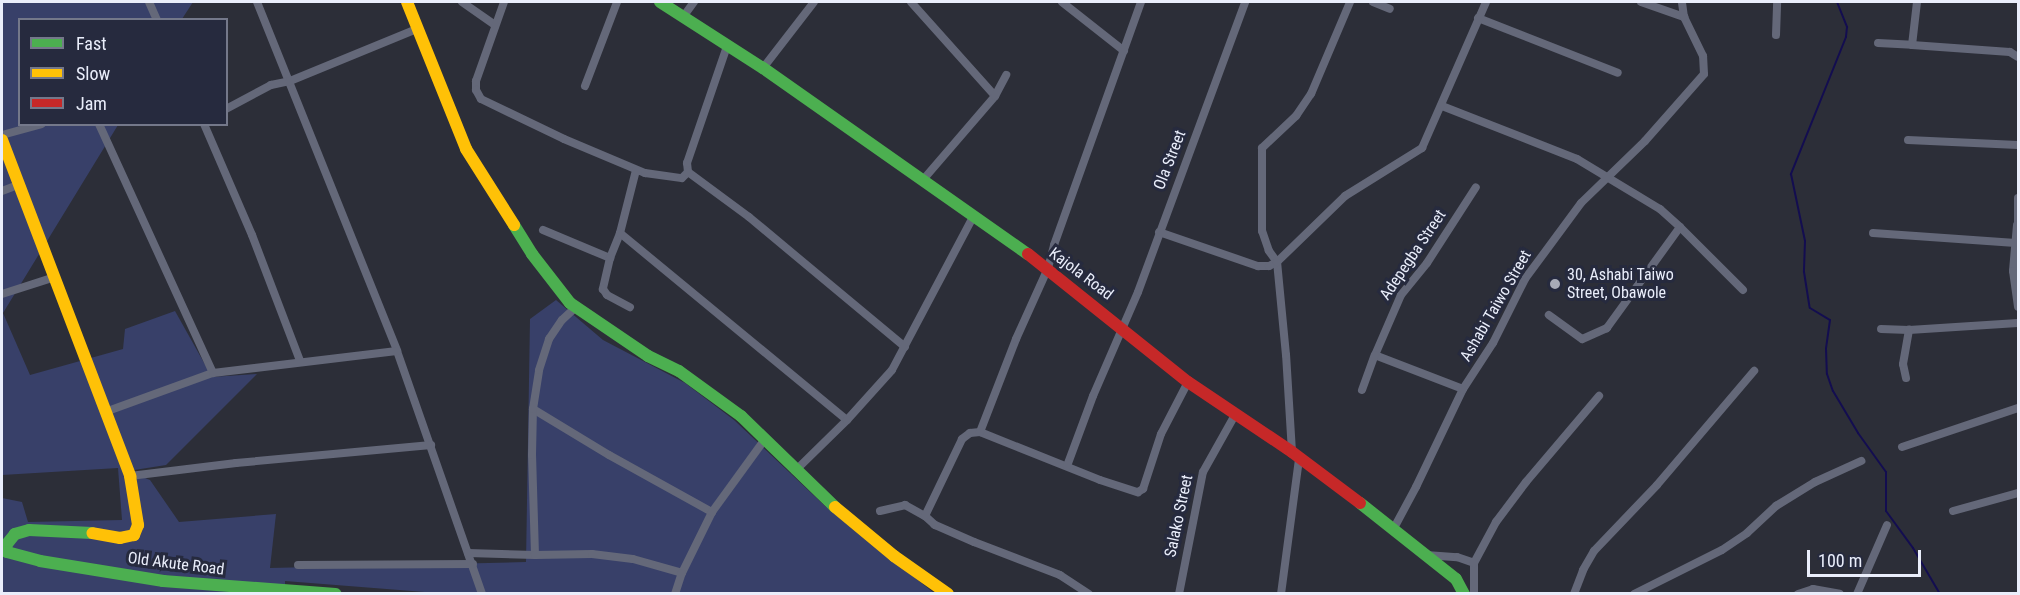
<!DOCTYPE html>
<html>
<head>
<meta charset="utf-8">
<style>
  body { margin:0 }
  #map { position:relative; width:2020px; height:595px; overflow:hidden; background:#2c2e38; font-family:"Roboto Condensed",sans-serif }
  div>[style] { position:absolute }
  [style*='--x'] { left:calc(var(--x)*1px); top:calc(var(--y)*1px); width:calc(var(--w)*1px); rotate:calc(var(--a)*1deg) }
  .green>* { inset:0; background:#384069 }
  .stream>* { height:2px; margin:-1px; padding:0 1px; transform-origin:1px; border-radius:1px; background:#130d50 }
  .street>* { height:8px; margin:-4px; padding:0 4px; transform-origin:4px; border-radius:4px; background:#646879 }
  .fast>* { height:12px; margin:-6px; padding:0 6px; transform-origin:6px; border-radius:6px; background:#4caf50 }
  .slow>* { height:12px; margin:-6px; padding:0 6px; transform-origin:6px; border-radius:6px; background:#ffc107 }
  .jam>* { height:12px; margin:-6px; padding:0 6px; transform-origin:6px; border-radius:6px; background:#c62828 }
  .dots>* { width:16px; height:16px; translate:-50% -50%; box-sizing:border-box; border:3px solid #262a3e; border-radius:50% }
  span { translate:-50% -50%; white-space:nowrap; text-align:center; line-height:1.15; -webkit-text-stroke:6px #262a3e; paint-order:stroke }
  .street-label { font-size:16px; color:#eaeefb }
  .poi-label { font-size:16px; color:#eaeefb }
  .left { translate:0 -50%; text-align:left }
  .frame { position:absolute; inset:0; border:3px solid #eaeefb; pointer-events:none }
  .legend { position:absolute; left:18px; top:18px; width:210px; height:108px; box-sizing:border-box; background:#262a3e; border:2px solid #74788a; margin:0; padding:8px 10px; list-style:none; font-size:18px; color:#eaeefb }
  .legend li { display:flex; align-items:center; gap:12px; height:30px }
  .legend b { width:30px; border:2px solid #74788a }
  .scale { position:absolute; left:1807px; top:550px; width:114px; height:27px; box-sizing:border-box; border:3px solid #eaeefb; border-top:0; padding-left:8px; font-size:18px; line-height:21px; white-space:nowrap; color:#eaeefb; -webkit-text-stroke:4px #262a3e; paint-order:stroke }
</style>
</head>
<body>
<div id="map">
  <div class="green">
    <i style="clip-path:polygon(2px 2px,193px 2px,182px 19px,20px 20px,20px 124px,118px 125px,3px 313px,30px 375px,123px 349px,125px 329px,175px 311px,212px 377px,257px 374px,166px 465px,128px 471px,150px 480px,179px 522px,276px 514px,270px 568px,526px 562px,530px 319px,556px 300px,603px 340px,685px 383px,734px 420px,826px 507px,934px 593px,450px 594px,285px 581px,285px 593px,2px 593px,2px 498px,22px 502px,28px 522px,122px 520px,118px 468px,2px 475px)"></i>
  </div>
  <div class="stream">
    <i style="--x:1837;--y:2;--w:27;--a:68"></i>
    <i style="--x:1847;--y:27;--w:10;--a:96"></i>
    <i style="--x:1846;--y:37;--w:148;--a:111.9"></i>
    <i style="--x:1791;--y:174;--w:68;--a:78.2"></i>
    <i style="--x:1805;--y:241;--w:31;--a:92"></i>
    <i style="--x:1804;--y:272;--w:36;--a:81"></i>
    <i style="--x:1810;--y:308;--w:23;--a:31"></i>
    <i style="--x:1830;--y:320;--w:29;--a:98"></i>
    <i style="--x:1826;--y:349;--w:25;--a:88"></i>
    <i style="--x:1827;--y:374;--w:18;--a:71"></i>
    <i style="--x:1833;--y:391;--w:49;--a:59.2"></i>
    <i style="--x:1858;--y:433;--w:48;--a:54.3"></i>
    <i style="--x:1886;--y:472;--w:39;--a:90"></i>
    <i style="--x:1886;--y:511;--w:46;--a:53.9"></i>
    <i style="--x:1913;--y:548;--w:53;--a:59.6"></i>
  </div>
  <div class="street">
    <i style="--x:149;--y:2;--w:20;--a:66"></i>
    <i style="--x:257;--y:2;--w:376;--a:68.1"></i>
    <i style="--x:397;--y:351;--w:257;--a:70.7"></i>
    <i style="--x:462;--y:2;--w:40;--a:34.9"></i>
    <i style="--x:504;--y:2;--w:84;--a:109.5"></i>
    <i style="--x:476;--y:81;--w:9;--a:90"></i>
    <i style="--x:476;--y:90;--w:10;--a:61"></i>
    <i style="--x:481;--y:99;--w:92;--a:25.7"></i>
    <i style="--x:564;--y:139;--w:88;--a:22.8"></i>
    <i style="--x:645;--y:173;--w:37;--a:8"></i>
    <i style="--x:682;--y:178;--w:8;--a:-45"></i>
    <i style="--x:688;--y:172;--w:9;--a:-96"></i>
    <i style="--x:687;--y:163;--w:124;--a:-71.1"></i>
    <i style="--x:911;--y:2;--w:126;--a:48.2"></i>
    <i style="--x:1062;--y:2;--w:79;--a:38.3"></i>
    <i style="--x:1373;--y:2;--w:18;--a:22"></i>
    <i style="--x:1641;--y:2;--w:46;--a:19.2"></i>
    <i style="--x:1917;--y:2;--w:43;--a:96.6"></i>
    <i style="--x:1912;--y:45;--w:98;--a:4.1"></i>
    <i style="--x:2010;--y:52;--w:9;--a:32"></i>
    <i style="--x:683;--y:17;--w:19;--a:-54"></i>
    <i style="--x:1478;--y:18;--w:150;--a:21.4"></i>
    <i style="--x:1776;--y:35;--w:33;--a:-88"></i>
    <i style="--x:1878;--y:43;--w:34;--a:3"></i>
    <i style="--x:763;--y:68;--w:83;--a:-52.3"></i>
    <i style="--x:585;--y:86;--w:90;--a:-69.1"></i>
    <i style="--x:1442;--y:106;--w:145;--a:21.4"></i>
    <i style="--x:1577;--y:159;--w:97;--a:31.1"></i>
    <i style="--x:1660;--y:209;--w:27;--a:42"></i>
    <i style="--x:1680;--y:227;--w:125;--a:125.9"></i>
    <i style="--x:1607;--y:328;--w:27;--a:156"></i>
    <i style="--x:1582;--y:339;--w:41;--a:-144"></i>
    <i style="--x:226;--y:109;--w:51;--a:-28.1"></i>
    <i style="--x:271;--y:85;--w:19;--a:-12"></i>
    <i style="--x:290;--y:81;--w:137;--a:-22.3"></i>
    <i style="--x:99;--y:124;--w:274;--a:65.4"></i>
    <i style="--x:204;--y:124;--w:121;--a:66.6"></i>
    <i style="--x:252;--y:235;--w:135;--a:69.1"></i>
    <i style="--x:2;--y:135;--w:41;--a:-15.4"></i>
    <i style="--x:1908;--y:140;--w:110;--a:2.6"></i>
    <i style="--x:688;--y:172;--w:76;--a:36.4"></i>
    <i style="--x:749;--y:217;--w:203;--a:39.8"></i>
    <i style="--x:922;--y:181;--w:112;--a:-49.3"></i>
    <i style="--x:995;--y:96;--w:24;--a:-62"></i>
    <i style="--x:2;--y:191;--w:17;--a:-21"></i>
    <i style="--x:2018;--y:198;--w:27;--a:90"></i>
    <i style="--x:2017;--y:225;--w:46;--a:95"></i>
    <i style="--x:2013;--y:271;--w:36;--a:82"></i>
    <i style="--x:1680;--y:227;--w:89;--a:45"></i>
    <i style="--x:543;--y:230;--w:73;--a:22.7"></i>
    <i style="--x:610;--y:258;--w:27;--a:-68"></i>
    <i style="--x:620;--y:233;--w:65;--a:-75.7"></i>
    <i style="--x:1159;--y:232;--w:105;--a:19"></i>
    <i style="--x:1258;--y:266;--w:11;--a:0"></i>
    <i style="--x:1269;--y:266;--w:9;--a:-27"></i>
    <i style="--x:1277;--y:262;--w:14;--a:-126"></i>
    <i style="--x:1269;--y:251;--w:21;--a:-109"></i>
    <i style="--x:1262;--y:231;--w:83;--a:-90"></i>
    <i style="--x:1262;--y:148;--w:47;--a:-43.3"></i>
    <i style="--x:1296;--y:116;--w:27;--a:-56"></i>
    <i style="--x:1311;--y:94;--w:100;--a:-67"></i>
    <i style="--x:620;--y:233;--w:294;--a:39.5"></i>
    <i style="--x:1873;--y:233;--w:143;--a:4"></i>
    <i style="--x:610;--y:258;--w:32;--a:103"></i>
    <i style="--x:603;--y:289;--w:7;--a:56"></i>
    <i style="--x:607;--y:295;--w:26;--a:28"></i>
    <i style="--x:2;--y:294;--w:56;--a:-17.8"></i>
    <i style="--x:1881;--y:329;--w:28;--a:2"></i>
    <i style="--x:1909;--y:330;--w:109;--a:-3.7"></i>
    <i style="--x:1906;--y:378;--w:14;--a:-102"></i>
    <i style="--x:1903;--y:364;--w:35;--a:-80"></i>
    <i style="--x:1463;--y:389;--w:94;--a:-158.9"></i>
    <i style="--x:1375;--y:355;--w:65;--a:-66.6"></i>
    <i style="--x:1401;--y:295;--w:41;--a:-50.9"></i>
    <i style="--x:1427;--y:263;--w:90;--a:-57.2"></i>
    <i style="--x:1362;--y:390;--w:37;--a:-70"></i>
    <i style="--x:533;--y:409;--w:89;--a:31.2"></i>
    <i style="--x:609;--y:455;--w:118;--a:29"></i>
    <i style="--x:105;--y:412;--w:115;--a:-19.9"></i>
    <i style="--x:213;--y:373;--w:185;--a:-6.8"></i>
    <i style="--x:980;--y:432;--w:129;--a:21.8"></i>
    <i style="--x:1100;--y:480;--w:40;--a:18"></i>
    <i style="--x:1138;--y:492;--w:6;--a:-31"></i>
    <i style="--x:1143;--y:489;--w:58;--a:-71.9"></i>
    <i style="--x:1161;--y:434;--w:59;--a:-62.6"></i>
    <i style="--x:1902;--y:447;--w:122;--a:-18.6"></i>
    <i style="--x:1292;--y:452;--w:97;--a:-93.5"></i>
    <i style="--x:1286;--y:355;--w:93;--a:-95.5"></i>
    <i style="--x:1277;--y:262;--w:95;--a:-44.1"></i>
    <i style="--x:1345;--y:196;--w:91;--a:-31.9"></i>
    <i style="--x:1422;--y:148;--w:159;--a:-66.3"></i>
    <i style="--x:1067;--y:466;--w:75;--a:-69.6"></i>
    <i style="--x:1093;--y:396;--w:113;--a:-66.6"></i>
    <i style="--x:1138;--y:292;--w:309;--a:-69.7"></i>
    <i style="--x:795;--y:471;--w:73;--a:-44.4"></i>
    <i style="--x:847;--y:420;--w:67;--a:-48"></i>
    <i style="--x:892;--y:370;--w:173;--a:-62.1"></i>
    <i style="--x:130;--y:476;--w:107;--a:-7"></i>
    <i style="--x:236;--y:463;--w:196;--a:-5.3"></i>
    <i style="--x:880;--y:511;--w:26;--a:-13"></i>
    <i style="--x:905;--y:505;--w:23;--a:29"></i>
    <i style="--x:1953;--y:511;--w:67;--a:-15.5"></i>
    <i style="--x:1394;--y:528;--w:47;--a:-61.8"></i>
    <i style="--x:1416;--y:487;--w:109;--a:-64.4"></i>
    <i style="--x:1463;--y:389;--w:55;--a:-56.9"></i>
    <i style="--x:1493;--y:343;--w:72;--a:-63.4"></i>
    <i style="--x:1525;--y:279;--w:94;--a:-53.6"></i>
    <i style="--x:1581;--y:203;--w:89;--a:-44.1"></i>
    <i style="--x:1645;--y:141;--w:89;--a:-48.6"></i>
    <i style="--x:1704;--y:74;--w:18;--a:-93"></i>
    <i style="--x:1703;--y:56;--w:43;--a:-116"></i>
    <i style="--x:1684;--y:17;--w:15;--a:-98"></i>
    <i style="--x:468;--y:553;--w:67;--a:1.7"></i>
    <i style="--x:535;--y:555;--w:100;--a:-91.7"></i>
    <i style="--x:532;--y:455;--w:46;--a:-88.8"></i>
    <i style="--x:533;--y:409;--w:39;--a:-81"></i>
    <i style="--x:539;--y:370;--w:33;--a:-72"></i>
    <i style="--x:549;--y:339;--w:23;--a:-56"></i>
    <i style="--x:562;--y:320;--w:18;--a:-43"></i>
    <i style="--x:535;--y:555;--w:57;--a:-1"></i>
    <i style="--x:592;--y:554;--w:41;--a:7"></i>
    <i style="--x:633;--y:559;--w:51;--a:15.9"></i>
    <i style="--x:682;--y:573;--w:68;--a:-63.8"></i>
    <i style="--x:712;--y:512;--w:90;--a:-54"></i>
    <i style="--x:1426;--y:555;--w:31;--a:4"></i>
    <i style="--x:1457;--y:557;--w:18;--a:19"></i>
    <i style="--x:1474;--y:563;--w:31;--a:90"></i>
    <i style="--x:1474;--y:563;--w:47;--a:-61.8"></i>
    <i style="--x:1496;--y:522;--w:50;--a:-53.1"></i>
    <i style="--x:1526;--y:482;--w:113;--a:-49.7"></i>
    <i style="--x:298;--y:565;--w:175;--a:-0.3"></i>
    <i style="--x:675;--y:594;--w:22;--a:-72"></i>
    <i style="--x:1089;--y:594;--w:35;--a:-147"></i>
    <i style="--x:1060;--y:575;--w:92;--a:-159"></i>
    <i style="--x:974;--y:542;--w:43;--a:-156.4"></i>
    <i style="--x:935;--y:525;--w:13;--a:-138"></i>
    <i style="--x:925;--y:516;--w:85;--a:-64.3"></i>
    <i style="--x:962;--y:439;--w:10;--a:-37"></i>
    <i style="--x:970;--y:433;--w:10;--a:-6"></i>
    <i style="--x:980;--y:432;--w:100;--a:-68.8"></i>
    <i style="--x:1016;--y:339;--w:78;--a:-65.7"></i>
    <i style="--x:1048;--y:268;--w:24;--a:-75"></i>
    <i style="--x:1054;--y:245;--w:258;--a:-70.3"></i>
    <i style="--x:1179;--y:594;--w:124;--a:-78.9"></i>
    <i style="--x:1203;--y:472;--w:65;--a:-60.7"></i>
    <i style="--x:1281;--y:594;--w:136;--a:-82.4"></i>
    <i style="--x:1574;--y:594;--w:26;--a:-69"></i>
    <i style="--x:1583;--y:570;--w:22;--a:-60"></i>
    <i style="--x:1594;--y:551;--w:91;--a:-46.3"></i>
    <i style="--x:1657;--y:485;--w:150;--a:-49.6"></i>
    <i style="--x:1634;--y:594;--w:98;--a:-26.6"></i>
    <i style="--x:1722;--y:550;--w:30;--a:-34"></i>
    <i style="--x:1747;--y:533;--w:40;--a:-43"></i>
    <i style="--x:1776;--y:506;--w:46;--a:-31.6"></i>
    <i style="--x:1815;--y:482;--w:51;--a:-24.5"></i>
    <i style="--x:1798;--y:594;--w:16;--a:-18"></i>
    <i style="--x:1813;--y:589;--w:27;--a:10"></i>
    <i style="--x:1857;--y:594;--w:75;--a:-66.5"></i>
  </div>
  <div class="fast">
    <i style="--x:660;--y:2;--w:122;--a:32.7"></i>
    <i style="--x:763;--y:68;--w:324;--a:35.1"></i>
    <i style="--x:514;--y:225;--w:34;--a:58"></i>
    <i style="--x:532;--y:254;--w:62;--a:52.2"></i>
    <i style="--x:570;--y:303;--w:94;--a:34.2"></i>
    <i style="--x:648;--y:356;--w:34;--a:26"></i>
    <i style="--x:679;--y:371;--w:77;--a:36"></i>
    <i style="--x:741;--y:416;--w:131;--a:44.1"></i>
    <i style="--x:1360;--y:503;--w:122;--a:38.4"></i>
    <i style="--x:1456;--y:579;--w:17;--a:62"></i>
    <i style="--x:92;--y:533;--w:63;--a:-177.3"></i>
    <i style="--x:29;--y:530;--w:15;--a:164"></i>
    <i style="--x:15;--y:534;--w:14;--a:129"></i>
    <i style="--x:6;--y:545;--w:7;--a:82"></i>
    <i style="--x:7;--y:552;--w:34;--a:15"></i>
    <i style="--x:40;--y:561;--w:125;--a:9.2"></i>
    <i style="--x:163;--y:581;--w:173;--a:4.3"></i>
  </div>
  <div class="slow">
    <i style="--x:407;--y:2;--w:158;--a:68.1"></i>
    <i style="--x:466;--y:149;--w:90;--a:57.7"></i>
    <i style="--x:2;--y:140;--w:360;--a:69.1"></i>
    <i style="--x:130;--y:476;--w:50;--a:80.7"></i>
    <i style="--x:138;--y:525;--w:11;--a:112"></i>
    <i style="--x:134;--y:535;--w:14;--a:168"></i>
    <i style="--x:120;--y:538;--w:28;--a:-170"></i>
    <i style="--x:835;--y:507;--w:77;--a:39.7"></i>
    <i style="--x:894;--y:556;--w:66;--a:35.1"></i>
  </div>
  <div class="jam">
    <i style="--x:1028;--y:254;--w:205;--a:38.7"></i>
    <i style="--x:1188;--y:382;--w:125;--a:33.9"></i>
    <i style="--x:1292;--y:452;--w:85;--a:36.9"></i>
  </div>
  <div class="dots">
    <i style="left:1555px;top:284px;background:#a8abb7"></i>
  </div>
  <div class="street-label">
    <span style="left:1170px;top:160px;rotate:-69deg">Ola Street</span>
    <span style="left:1413px;top:255px;rotate:-56deg">Adepegba Street</span>
    <span style="left:1081px;top:274px;rotate:37deg">Kajola Road</span>
    <span style="left:1496px;top:306px;rotate:-60deg">Ashabi Taiwo Street</span>
    <span style="left:1179px;top:516px;rotate:-78deg">Salako Street</span>
    <span style="left:176px;top:564px;rotate:7deg">Old Akute Road</span>
  </div>
  <div class="poi-label">
    <span class="left" style="left:1567px;top:284px">30, Ashabi Taiwo<br>Street, Obawole</span>
  </div>
  <div class="frame"></div>
  <ul class="legend">
  <li><b style="height:8px;background:#4caf50"></b>Fast</li>
  <li><b style="height:8px;background:#ffc107"></b>Slow</li>
  <li><b style="height:8px;background:#c62828"></b>Jam</li>
  </ul>
  <div class="scale">100 m</div>
</div>
</body>
</html>
